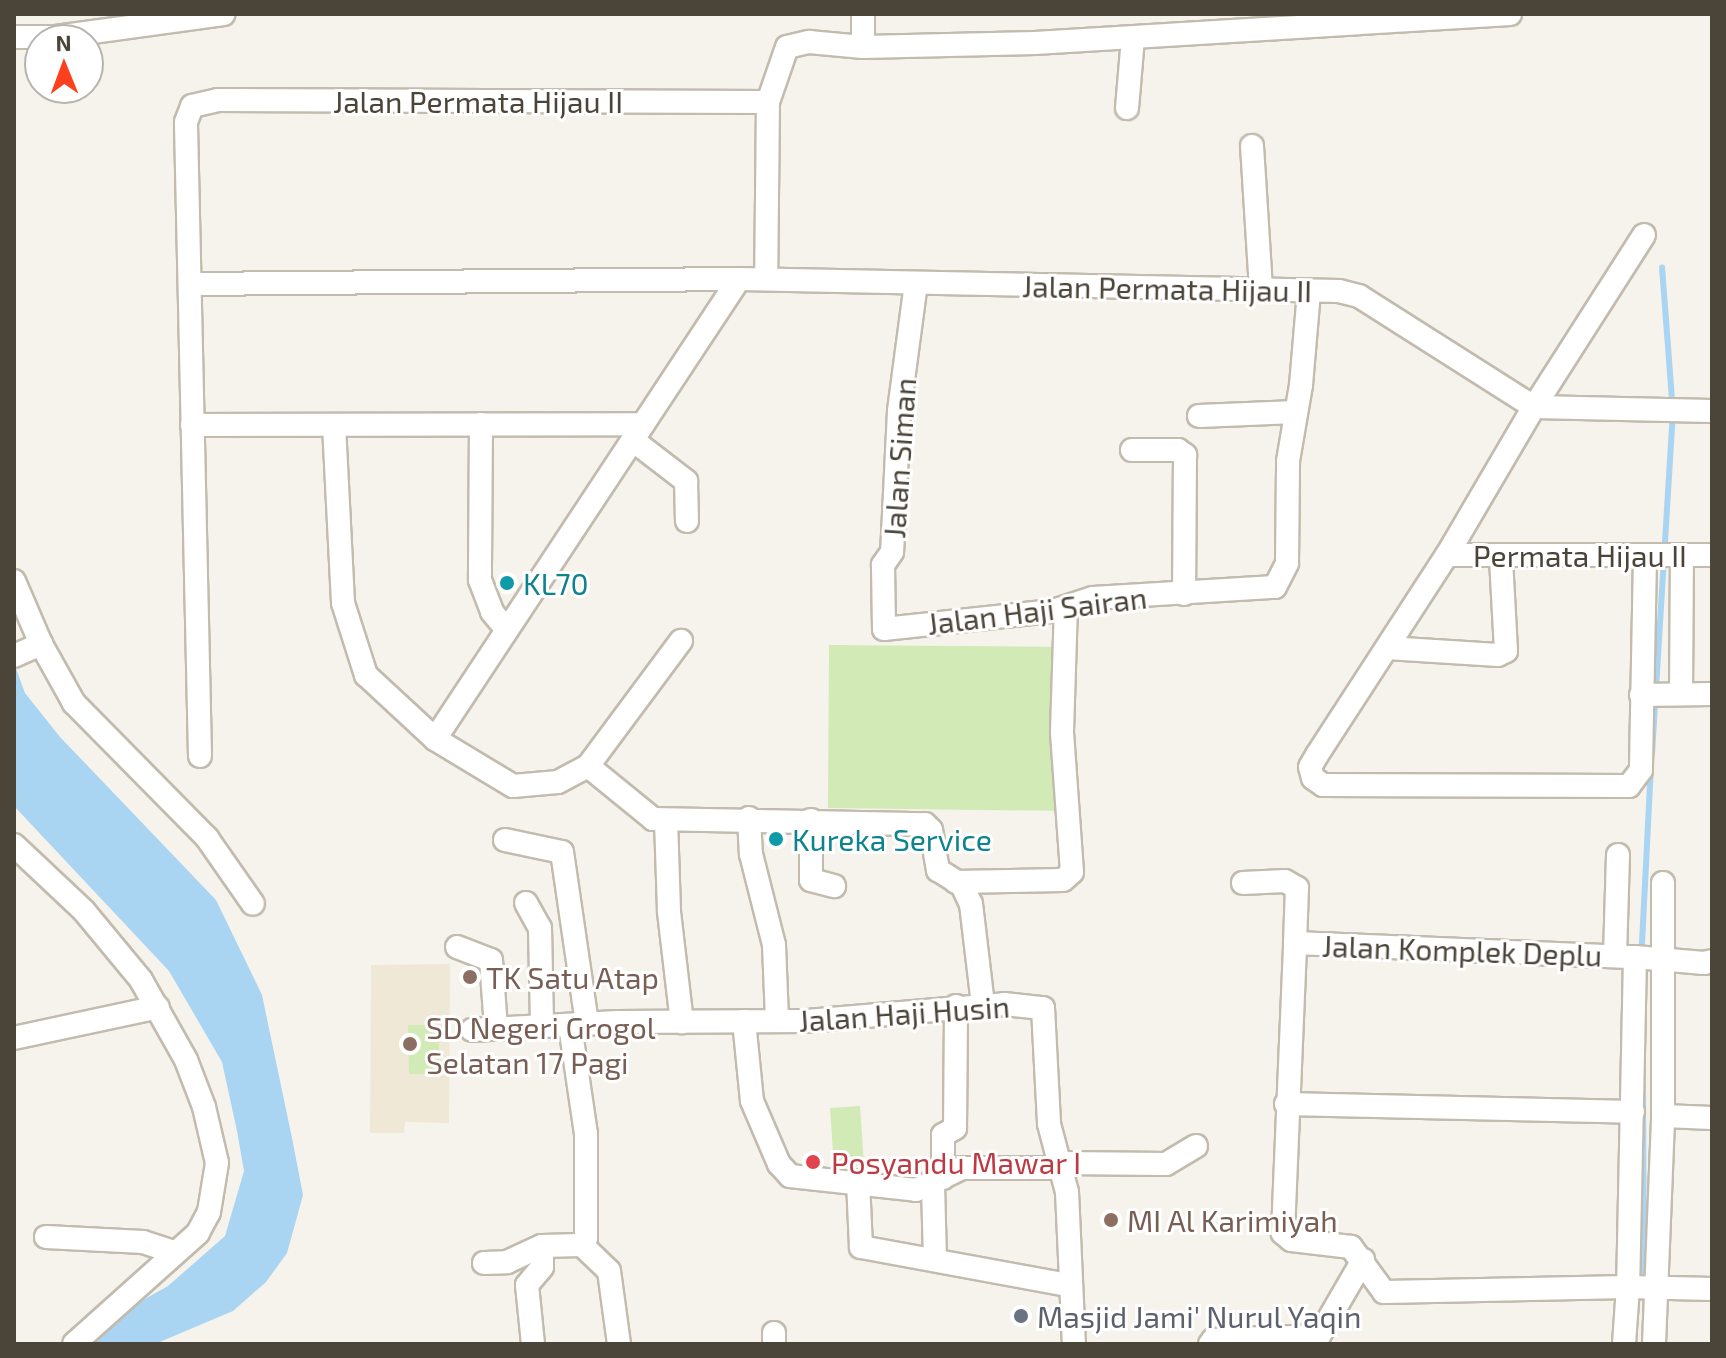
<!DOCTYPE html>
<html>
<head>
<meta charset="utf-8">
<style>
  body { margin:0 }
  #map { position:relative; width:1726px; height:1358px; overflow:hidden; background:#f6f3ec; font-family:"Exo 2",sans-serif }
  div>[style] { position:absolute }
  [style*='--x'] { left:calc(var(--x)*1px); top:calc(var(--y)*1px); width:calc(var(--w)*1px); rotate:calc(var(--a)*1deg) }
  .education>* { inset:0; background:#efe8d6 }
  .green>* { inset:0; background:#d2eab5 }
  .water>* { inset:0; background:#a9d4f2 }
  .stream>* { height:6px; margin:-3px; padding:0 3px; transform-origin:3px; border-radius:3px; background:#a9d4f2 }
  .roads { filter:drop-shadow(2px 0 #c2bbae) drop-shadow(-2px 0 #c2bbae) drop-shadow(0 2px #c2bbae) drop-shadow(0 -2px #c2bbae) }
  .minor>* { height:22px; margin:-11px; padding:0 11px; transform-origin:11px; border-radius:11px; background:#fff }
  .dots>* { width:22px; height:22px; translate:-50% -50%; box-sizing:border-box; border:4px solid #fff; border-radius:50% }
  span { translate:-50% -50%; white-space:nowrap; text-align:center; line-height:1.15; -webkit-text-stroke:6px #fff; paint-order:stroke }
  .street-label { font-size:30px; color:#4b4439 }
  .culture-label { font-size:30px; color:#0d838f }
  .left { translate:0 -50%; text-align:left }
  .education-label { font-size:30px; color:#785e54 }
  .health-label { font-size:30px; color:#be3a42 }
  .worship-label { font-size:30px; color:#5b616d }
  .frame { position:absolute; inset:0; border:16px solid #4b4439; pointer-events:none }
  .north { position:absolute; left:24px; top:24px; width:80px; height:80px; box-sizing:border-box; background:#fff; border:2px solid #b7b4b0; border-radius:50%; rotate:359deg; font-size:22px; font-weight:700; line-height:32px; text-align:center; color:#4b4439 }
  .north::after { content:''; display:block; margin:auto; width:28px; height:36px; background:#fc3f1d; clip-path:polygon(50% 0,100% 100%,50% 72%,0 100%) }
</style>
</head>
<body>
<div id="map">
  <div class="education">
    <i style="clip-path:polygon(450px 964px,449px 1123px,405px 1122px,404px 1133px,370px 1133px,371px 965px)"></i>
  </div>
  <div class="green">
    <i style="clip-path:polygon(829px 645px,1068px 647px,1066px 811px,828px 808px)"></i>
    <i style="clip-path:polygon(408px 1025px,439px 1025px,439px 1074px,409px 1074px)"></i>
    <i style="clip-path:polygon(860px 1106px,864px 1165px,834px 1167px,830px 1108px)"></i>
  </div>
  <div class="water">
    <i style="clip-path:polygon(14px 663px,25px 693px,60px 737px,216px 900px,262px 995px,292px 1138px,303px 1195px,287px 1253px,266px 1282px,233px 1311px,155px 1344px,85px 1344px,120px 1313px,168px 1286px,225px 1236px,244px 1171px,237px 1131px,222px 1062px,169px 971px,14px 806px)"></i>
  </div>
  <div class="stream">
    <i style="--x:1652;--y:754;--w:342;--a:-86.5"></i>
    <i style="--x:1673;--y:413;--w:146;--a:-94.3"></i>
    <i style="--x:1642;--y:943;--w:177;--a:-87.1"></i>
    <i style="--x:1643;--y:1087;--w:184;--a:89.7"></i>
  </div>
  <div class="roads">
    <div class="minor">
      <i style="--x:14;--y:37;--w:42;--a:0"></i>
      <i style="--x:56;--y:37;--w:169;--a:-7.8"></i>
      <i style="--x:863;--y:47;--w:33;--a:-90"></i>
      <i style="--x:768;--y:102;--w:58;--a:-70.9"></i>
      <i style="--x:787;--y:47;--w:23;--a:-13"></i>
      <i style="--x:809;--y:42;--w:54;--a:5.3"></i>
      <i style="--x:863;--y:47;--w:172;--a:-1.3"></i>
      <i style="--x:1035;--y:43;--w:476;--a:-3.5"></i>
      <i style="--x:1127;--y:108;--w:70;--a:-85.1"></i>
      <i style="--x:1252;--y:146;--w:143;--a:86.4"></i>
      <i style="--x:916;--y:283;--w:129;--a:97.6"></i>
      <i style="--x:899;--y:411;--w:141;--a:92.8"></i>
      <i style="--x:892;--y:552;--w:16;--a:125"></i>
      <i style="--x:883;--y:565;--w:64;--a:89.1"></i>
      <i style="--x:884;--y:629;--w:170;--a:-6.1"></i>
      <i style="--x:1053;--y:611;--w:42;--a:-18"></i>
      <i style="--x:1093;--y:598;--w:182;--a:-3.5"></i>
      <i style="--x:1275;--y:587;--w:27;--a:-63"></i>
      <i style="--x:1287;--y:563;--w:102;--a:-89.4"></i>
      <i style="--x:1288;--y:461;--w:77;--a:-80.3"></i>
      <i style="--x:1301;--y:385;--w:93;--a:-85.1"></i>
      <i style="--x:190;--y:284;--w:549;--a:-0.52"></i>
      <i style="--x:1199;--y:416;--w:97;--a:-2.4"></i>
      <i style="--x:481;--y:424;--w:156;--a:90.4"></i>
      <i style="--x:480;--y:580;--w:34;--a:69"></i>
      <i style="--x:492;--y:612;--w:23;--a:50"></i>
      <i style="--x:192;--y:425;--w:451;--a:-0.1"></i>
      <i style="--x:334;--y:425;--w:178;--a:87.1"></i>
      <i style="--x:343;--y:603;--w:76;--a:72.3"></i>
      <i style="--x:366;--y:675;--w:94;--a:42.8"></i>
      <i style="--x:435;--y:739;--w:91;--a:31.1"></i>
      <i style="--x:513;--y:786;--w:45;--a:-5.1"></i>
      <i style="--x:558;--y:782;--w:34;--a:-28"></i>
      <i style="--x:588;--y:766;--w:156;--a:-53.4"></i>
      <i style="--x:634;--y:441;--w:66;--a:37.6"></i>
      <i style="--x:686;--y:481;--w:40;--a:88.6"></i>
      <i style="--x:1132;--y:450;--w:46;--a:0"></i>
      <i style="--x:1178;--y:450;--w:9;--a:36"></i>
      <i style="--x:1185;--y:455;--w:139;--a:90.4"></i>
      <i style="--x:1447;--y:555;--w:265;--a:0"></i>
      <i style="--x:1645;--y:557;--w:213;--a:91.1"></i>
      <i style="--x:1641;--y:770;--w:20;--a:127"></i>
      <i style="--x:1629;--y:786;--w:306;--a:-179.8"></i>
      <i style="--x:1323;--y:785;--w:12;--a:-145"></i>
      <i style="--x:1313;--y:778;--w:11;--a:-105"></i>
      <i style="--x:1310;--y:767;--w:14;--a:-60"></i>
      <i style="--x:1317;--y:755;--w:239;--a:-57"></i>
      <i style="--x:1447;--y:555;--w:172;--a:-59.6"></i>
      <i style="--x:1534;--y:407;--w:178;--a:1.3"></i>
      <i style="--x:14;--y:581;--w:69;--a:66.8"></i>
      <i style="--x:41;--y:644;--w:68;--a:60.8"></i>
      <i style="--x:74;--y:703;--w:190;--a:45.4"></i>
      <i style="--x:207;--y:838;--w:80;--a:55.1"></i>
      <i style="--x:1387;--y:648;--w:111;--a:3.6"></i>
      <i style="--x:1498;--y:655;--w:9;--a:-27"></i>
      <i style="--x:1506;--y:651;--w:93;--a:-93.1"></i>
      <i style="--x:14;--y:656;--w:30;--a:-24"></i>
      <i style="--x:1681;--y:694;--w:138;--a:-89.6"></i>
      <i style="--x:1641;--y:695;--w:71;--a:-0.8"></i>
      <i style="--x:435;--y:739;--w:551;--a:-56.54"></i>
      <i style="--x:739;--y:279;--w:600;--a:1.15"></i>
      <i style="--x:1339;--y:291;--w:21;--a:14"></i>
      <i style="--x:1359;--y:296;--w:207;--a:32.4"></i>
      <i style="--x:1534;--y:407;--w:204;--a:-57.4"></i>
      <i style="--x:200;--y:756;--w:634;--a:-91.27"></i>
      <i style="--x:186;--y:122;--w:17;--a:-69"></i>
      <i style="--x:192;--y:106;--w:27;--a:-13"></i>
      <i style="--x:218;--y:100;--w:550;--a:0.21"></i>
      <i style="--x:768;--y:102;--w:177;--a:90.6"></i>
      <i style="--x:588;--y:766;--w:84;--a:39.2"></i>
      <i style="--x:653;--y:819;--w:272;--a:1.1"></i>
      <i style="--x:925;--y:824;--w:8;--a:45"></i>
      <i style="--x:931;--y:830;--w:41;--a:80.1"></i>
      <i style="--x:938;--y:870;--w:28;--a:32"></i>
      <i style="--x:962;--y:885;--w:21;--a:65"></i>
      <i style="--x:971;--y:904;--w:102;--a:83.2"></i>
      <i style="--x:749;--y:818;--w:36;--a:87"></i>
      <i style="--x:751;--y:854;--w:94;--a:75.8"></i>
      <i style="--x:774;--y:945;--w:76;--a:87.7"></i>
      <i style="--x:666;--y:820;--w:92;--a:88.1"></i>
      <i style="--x:669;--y:912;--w:111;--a:83.3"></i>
      <i style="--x:811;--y:820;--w:60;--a:90"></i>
      <i style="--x:811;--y:880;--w:24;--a:15"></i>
      <i style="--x:505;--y:840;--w:58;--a:11.9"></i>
      <i style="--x:562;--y:852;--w:173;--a:81.7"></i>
      <i style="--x:14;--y:845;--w:96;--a:43.3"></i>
      <i style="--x:84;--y:911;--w:89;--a:50.4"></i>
      <i style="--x:141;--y:980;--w:92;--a:60.6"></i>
      <i style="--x:186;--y:1060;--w:50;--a:69"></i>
      <i style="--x:204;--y:1107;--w:57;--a:76.9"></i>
      <i style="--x:217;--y:1163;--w:50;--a:99.3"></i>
      <i style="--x:209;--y:1212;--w:24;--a:118"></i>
      <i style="--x:198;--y:1233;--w:166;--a:138.2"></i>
      <i style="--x:956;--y:882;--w:107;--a:-1.1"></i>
      <i style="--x:1063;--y:880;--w:12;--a:-42"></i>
      <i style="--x:1072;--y:872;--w:140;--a:-94.1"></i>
      <i style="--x:1062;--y:732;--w:125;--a:-88.2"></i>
      <i style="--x:1243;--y:883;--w:42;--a:-2.7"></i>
      <i style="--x:1285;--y:881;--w:14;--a:30"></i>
      <i style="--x:1297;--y:888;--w:55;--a:92.1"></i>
      <i style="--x:526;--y:903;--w:29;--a:61"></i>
      <i style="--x:540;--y:928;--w:98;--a:88.8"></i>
      <i style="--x:457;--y:947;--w:36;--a:21"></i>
      <i style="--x:491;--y:960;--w:68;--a:85.8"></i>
      <i style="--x:1615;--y:956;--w:101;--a:-88.3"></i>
      <i style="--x:1635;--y:957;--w:330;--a:91.2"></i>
      <i style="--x:1628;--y:1287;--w:244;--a:178.8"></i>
      <i style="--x:1384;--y:1292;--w:56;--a:-126.3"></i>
      <i style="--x:1351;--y:1247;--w:60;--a:-173.3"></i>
      <i style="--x:1291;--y:1240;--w:11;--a:-139"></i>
      <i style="--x:1283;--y:1233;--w:290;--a:-87.6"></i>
      <i style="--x:1295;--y:943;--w:340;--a:2.4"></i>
      <i style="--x:1635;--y:957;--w:69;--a:5"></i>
      <i style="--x:1704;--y:963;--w:8;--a:-14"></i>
      <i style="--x:744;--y:1021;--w:80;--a:84.3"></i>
      <i style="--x:752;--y:1101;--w:69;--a:66.8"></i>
      <i style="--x:779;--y:1164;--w:16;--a:47"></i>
      <i style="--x:790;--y:1176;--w:127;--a:6.3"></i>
      <i style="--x:916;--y:1190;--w:51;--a:-25.6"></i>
      <i style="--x:962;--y:1168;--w:99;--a:0"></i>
      <i style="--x:472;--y:1030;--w:145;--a:-3.2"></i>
      <i style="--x:617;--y:1022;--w:190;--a:-0.3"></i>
      <i style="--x:807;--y:1021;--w:198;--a:-4.9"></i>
      <i style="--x:1004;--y:1004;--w:39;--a:6"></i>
      <i style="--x:1043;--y:1008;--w:116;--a:87"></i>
      <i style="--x:1049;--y:1124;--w:70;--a:75.2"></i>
      <i style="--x:1067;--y:1192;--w:152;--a:87.4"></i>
      <i style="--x:14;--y:1038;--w:147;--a:-12.1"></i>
      <i style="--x:1286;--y:1104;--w:347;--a:1.3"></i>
      <i style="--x:1663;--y:1116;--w:49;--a:2.3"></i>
      <i style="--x:1060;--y:1163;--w:106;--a:0.5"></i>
      <i style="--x:1166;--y:1164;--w:35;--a:-31"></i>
      <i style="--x:943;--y:1178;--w:43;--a:-90"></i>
      <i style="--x:943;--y:1135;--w:14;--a:-30"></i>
      <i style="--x:955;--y:1128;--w:122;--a:-89.5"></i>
      <i style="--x:858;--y:1181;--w:66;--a:87.4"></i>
      <i style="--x:861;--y:1247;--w:211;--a:10.4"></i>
      <i style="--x:933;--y:1184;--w:74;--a:88.5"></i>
      <i style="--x:46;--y:1237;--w:97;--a:3"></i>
      <i style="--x:143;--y:1242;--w:33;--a:18"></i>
      <i style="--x:582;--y:1245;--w:37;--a:44"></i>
      <i style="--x:609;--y:1271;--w:74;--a:82.2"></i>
      <i style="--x:484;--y:1263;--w:23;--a:-2"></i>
      <i style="--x:507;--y:1262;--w:38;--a:-25"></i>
      <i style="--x:542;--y:1246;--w:40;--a:-1.4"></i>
      <i style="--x:582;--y:1245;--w:8;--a:-60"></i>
      <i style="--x:586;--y:1238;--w:104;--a:-90"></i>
      <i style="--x:586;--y:1134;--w:110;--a:-98.4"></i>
      <i style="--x:774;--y:1333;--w:11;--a:90"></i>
      <i style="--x:533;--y:1344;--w:59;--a:-95.8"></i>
      <i style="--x:527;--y:1285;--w:23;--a:-50"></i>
      <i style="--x:542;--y:1267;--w:21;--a:-90"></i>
      <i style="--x:1210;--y:1344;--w:5;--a:-53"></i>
      <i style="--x:1213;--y:1340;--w:106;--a:-2.2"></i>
      <i style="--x:1319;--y:1336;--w:88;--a:-59.9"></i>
      <i style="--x:1624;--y:1344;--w:57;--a:-86"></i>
      <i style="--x:1628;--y:1287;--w:84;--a:1.4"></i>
      <i style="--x:1654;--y:1344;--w:228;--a:-87.7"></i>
      <i style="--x:1663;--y:1116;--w:233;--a:-90"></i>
    </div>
  </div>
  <div class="dots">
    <i style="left:507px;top:583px;background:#0f9aa8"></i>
    <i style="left:776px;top:839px;background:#0f9aa8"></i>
    <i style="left:470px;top:977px;background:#8d6e63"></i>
    <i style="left:410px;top:1044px;background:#8d6e63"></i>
    <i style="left:813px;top:1162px;background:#e0444e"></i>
    <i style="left:1111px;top:1220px;background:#8d6e63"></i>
    <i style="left:1021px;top:1316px;background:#6b7280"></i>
  </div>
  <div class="street-label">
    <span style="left:478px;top:101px">Jalan Permata Hijau II</span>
    <span style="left:1167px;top:288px;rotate:1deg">Jalan Permata Hijau II</span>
    <span style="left:899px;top:458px;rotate:-86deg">Jalan Siman</span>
    <span style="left:1580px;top:555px">Permata Hijau II</span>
    <span style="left:1037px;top:610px;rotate:-7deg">Jalan Haji Sairan</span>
    <span style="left:1462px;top:950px;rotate:2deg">Jalan Komplek Deplu</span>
    <span style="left:904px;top:1013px;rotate:-4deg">Jalan Haji Husin</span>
  </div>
  <div class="culture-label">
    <span class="left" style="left:523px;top:583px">KL70</span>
    <span class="left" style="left:792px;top:839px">Kureka Service</span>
  </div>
  <div class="education-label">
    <span class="left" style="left:486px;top:977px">TK Satu Atap</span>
    <span class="left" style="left:426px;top:1044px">SD Negeri Grogol<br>Selatan 17 Pagi</span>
    <span class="left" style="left:1127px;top:1220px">MI Al Karimiyah</span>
  </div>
  <div class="health-label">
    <span class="left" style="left:831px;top:1162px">Posyandu Mawar I</span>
  </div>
  <div class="worship-label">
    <span class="left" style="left:1037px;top:1316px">Masjid Jami' Nurul Yaqin</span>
  </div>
  <div class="frame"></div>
  <div class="north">N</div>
</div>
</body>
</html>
